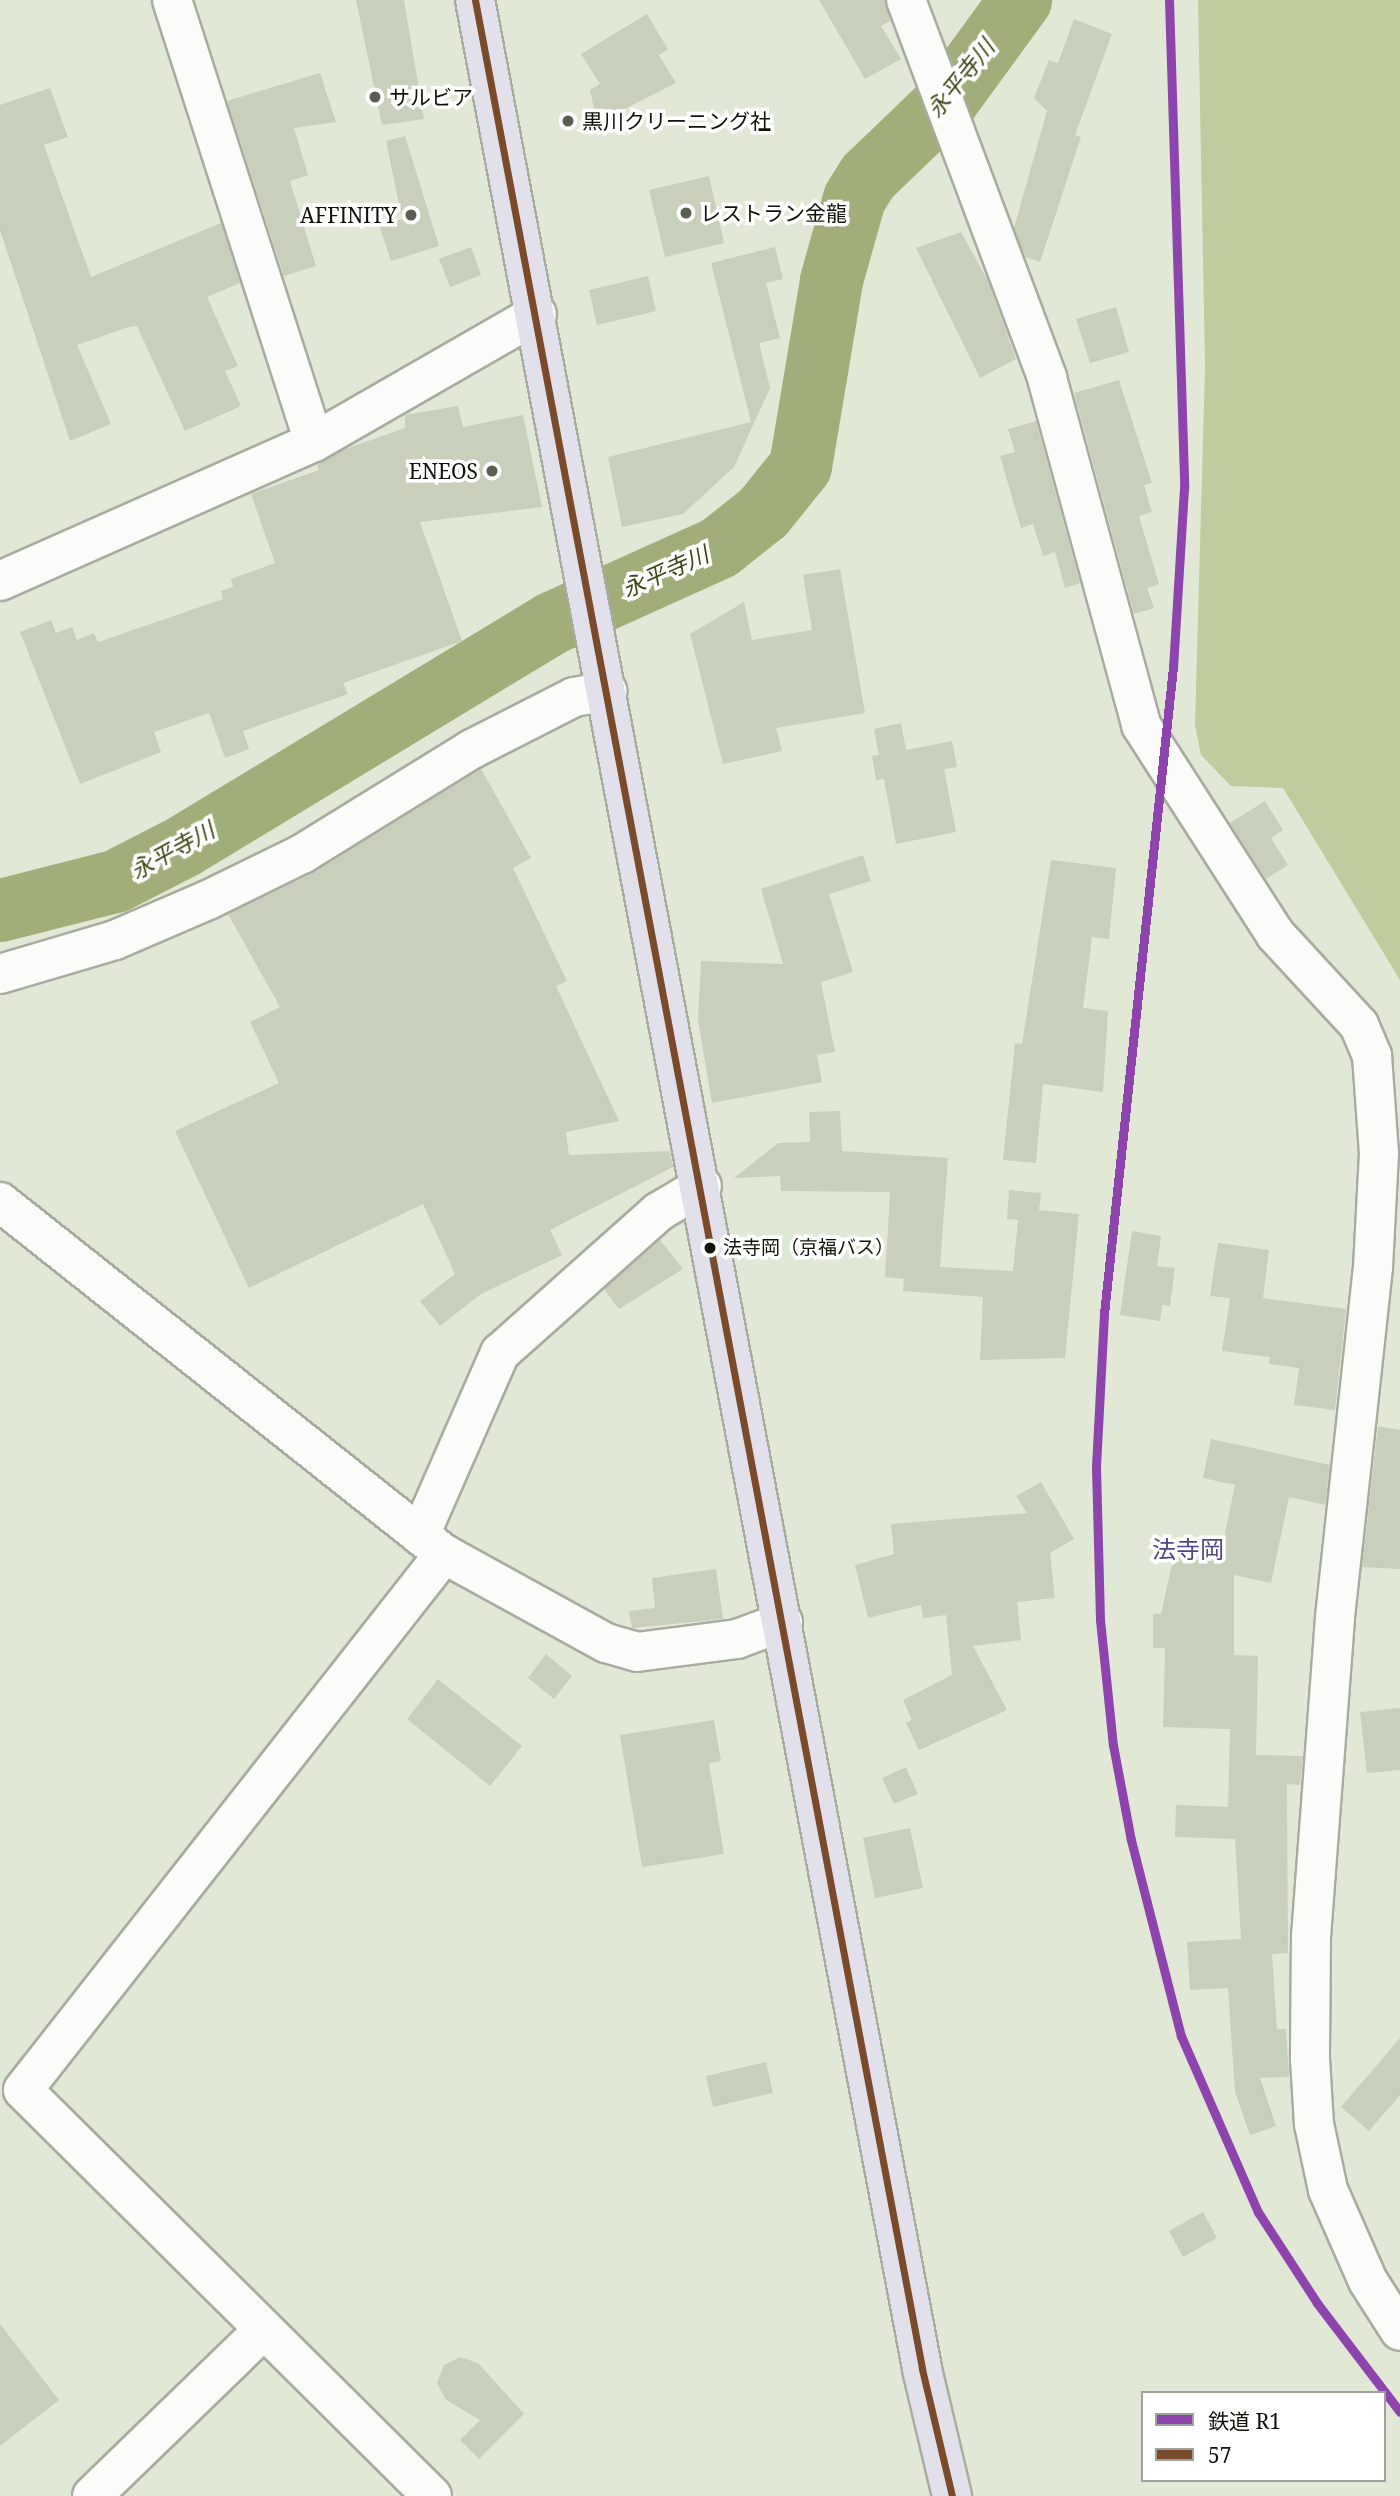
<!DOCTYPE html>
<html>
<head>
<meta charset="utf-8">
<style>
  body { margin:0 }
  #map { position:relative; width:1400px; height:2496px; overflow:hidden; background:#e2e8d6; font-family:"Noto Serif","Noto Sans JP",serif }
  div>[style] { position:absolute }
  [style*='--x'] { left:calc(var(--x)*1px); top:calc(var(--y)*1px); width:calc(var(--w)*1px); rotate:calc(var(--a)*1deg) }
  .forest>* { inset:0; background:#c0cc9e }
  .river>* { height:63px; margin:-31.5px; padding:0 31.5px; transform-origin:31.5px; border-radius:31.5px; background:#a2ae79 }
  .building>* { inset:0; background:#c8cfba }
  .roads { filter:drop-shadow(2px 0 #a8ac9e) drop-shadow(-2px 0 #a8ac9e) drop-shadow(0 2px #a8ac9e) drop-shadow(0 -2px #a8ac9e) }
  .minor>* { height:38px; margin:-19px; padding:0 19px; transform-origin:19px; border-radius:19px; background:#fbfcf9 }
  .highway>* { height:38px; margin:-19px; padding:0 19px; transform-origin:19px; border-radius:19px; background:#e2e0eb }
  .bus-1>* { height:7px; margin:-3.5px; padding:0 3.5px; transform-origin:3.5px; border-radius:3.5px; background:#7a4b2a }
  .rail-1>* { height:9px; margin:-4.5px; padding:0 4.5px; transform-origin:4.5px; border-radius:4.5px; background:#8e44ad }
  .dots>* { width:19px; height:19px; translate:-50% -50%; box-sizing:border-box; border:4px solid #fff; border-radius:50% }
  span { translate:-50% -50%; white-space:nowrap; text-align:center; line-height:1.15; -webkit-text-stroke:7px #fff; paint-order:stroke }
  .bus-label { font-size:19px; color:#101308 }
  .left { translate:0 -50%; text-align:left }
  .poi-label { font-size:21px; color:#101308 }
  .right { translate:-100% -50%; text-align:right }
  .water-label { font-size:23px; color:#3e4815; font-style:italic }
  .quarter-label { font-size:24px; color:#524785 }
  .legend { position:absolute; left:1141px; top:2391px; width:245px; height:91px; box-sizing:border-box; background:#fff; border:2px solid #9fa19c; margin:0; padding:9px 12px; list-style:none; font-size:21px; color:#101308 }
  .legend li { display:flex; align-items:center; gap:14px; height:35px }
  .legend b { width:35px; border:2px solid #9fa19c }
</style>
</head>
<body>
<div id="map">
  <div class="forest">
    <i style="clip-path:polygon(1198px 0,1400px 0,1400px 980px,1283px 788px,1231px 786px,1201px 755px,1195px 725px,1205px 366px)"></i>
  </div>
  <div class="river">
    <i style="--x:0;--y:910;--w:119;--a:-14.2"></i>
    <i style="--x:115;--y:881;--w:76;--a:-27.2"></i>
    <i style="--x:183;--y:846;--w:430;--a:-31.2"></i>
    <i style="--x:551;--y:623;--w:184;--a:-24.3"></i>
    <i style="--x:719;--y:547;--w:56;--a:-38.5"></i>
    <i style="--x:763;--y:512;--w:59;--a:-51.2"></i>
    <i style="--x:800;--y:466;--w:189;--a:-80.5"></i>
    <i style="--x:831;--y:280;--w:85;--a:-74.3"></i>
    <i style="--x:854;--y:198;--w:26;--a:-58"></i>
    <i style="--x:868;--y:176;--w:110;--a:-43.9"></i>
    <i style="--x:947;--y:100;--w:124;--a:-53.9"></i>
  </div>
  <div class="building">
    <i style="clip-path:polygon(356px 0,404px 0,424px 119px,382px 125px)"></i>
    <i style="clip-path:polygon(819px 0,885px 0,890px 21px,881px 26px,901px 59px,865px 79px)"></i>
    <i style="clip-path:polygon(647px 14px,668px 49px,659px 55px,676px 83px,597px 123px,590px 90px,600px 84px,581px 54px)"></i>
    <i style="clip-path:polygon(1074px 19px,1112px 34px,1075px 135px,1081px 137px,1040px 262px,1025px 257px,1014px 228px,1047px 111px,1034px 98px,1049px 60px,1058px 63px)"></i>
    <i style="clip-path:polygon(320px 73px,336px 122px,294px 128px,308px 175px,290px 181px,316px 266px,284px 276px,227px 101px)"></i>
    <i style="clip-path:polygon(50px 88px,68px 137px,44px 145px,91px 277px,221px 223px,240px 283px,207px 297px,238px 366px,225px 371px,241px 406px,185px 431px,137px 326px,129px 327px,77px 345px,111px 424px,70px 441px,0 230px,0 105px)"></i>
    <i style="clip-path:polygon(405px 136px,439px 246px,391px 261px,379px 225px,402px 219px,386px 141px)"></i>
    <i style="clip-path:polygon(709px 176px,724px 243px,665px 257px,649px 190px)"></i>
    <i style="clip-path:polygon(961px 232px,988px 281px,1016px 359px,980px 378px,916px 248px)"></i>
    <i style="clip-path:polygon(471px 247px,481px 275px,450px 287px,439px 259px)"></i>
    <i style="clip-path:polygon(775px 247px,783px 279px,766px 283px,780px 338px,759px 343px,770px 388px,734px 467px,683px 514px,622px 527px,608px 457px,751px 422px,711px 263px)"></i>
    <i style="clip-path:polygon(648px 276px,656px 311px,597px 325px,589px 290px)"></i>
    <i style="clip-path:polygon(1116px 307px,1129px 352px,1090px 363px,1076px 319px)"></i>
    <i style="clip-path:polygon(1119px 380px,1152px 483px,1144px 485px,1152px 512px,1139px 516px,1159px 584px,1147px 588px,1154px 608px,1134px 614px,1074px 393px)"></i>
    <i style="clip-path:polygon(458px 406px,463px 427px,523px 415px,542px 507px,420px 522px,462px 641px,343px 683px,348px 694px,243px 731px,249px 749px,225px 758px,209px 713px,154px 732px,161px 752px,80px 784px,20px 632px,51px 620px,56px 633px,72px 627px,77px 640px,94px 633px,98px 642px,223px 599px,221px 591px,233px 587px,231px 579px,275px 563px,251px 494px,319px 470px,317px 465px,343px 450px,405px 428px,405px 415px)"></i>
    <i style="clip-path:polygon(1036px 421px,1080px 583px,1065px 588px,1055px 552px,1043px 556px,1033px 524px,1021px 528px,1000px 456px,1015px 452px,1008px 429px)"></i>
    <i style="clip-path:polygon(840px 569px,865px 713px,776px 728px,782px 751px,723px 764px,690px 634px,744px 602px,752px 640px,812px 630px,803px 575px)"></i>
    <i style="clip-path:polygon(901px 723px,906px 750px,952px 741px,957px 767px,944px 769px,956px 832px,896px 844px,884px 779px,876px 780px,872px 756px,879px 755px,874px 729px)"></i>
    <i style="clip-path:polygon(481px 769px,531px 858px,513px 868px,567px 981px,556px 986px,619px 1121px,566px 1132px,569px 1155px,670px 1151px,673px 1167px,550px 1230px,562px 1255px,481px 1294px,440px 1326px,420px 1301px,455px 1274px,423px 1204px,249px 1288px,175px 1131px,279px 1083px,250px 1022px,280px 1007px,228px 914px,313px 873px)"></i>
    <i style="clip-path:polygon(1265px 801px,1283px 830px,1271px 838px,1288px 865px,1266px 879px,1230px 823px)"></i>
    <i style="clip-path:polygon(863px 855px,871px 881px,829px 894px,853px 972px,821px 982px,835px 1052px,817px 1055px,822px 1082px,712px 1103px,698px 1020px,701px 961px,783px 964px,761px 889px)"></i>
    <i style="clip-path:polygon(1051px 860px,1116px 868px,1109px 939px,1092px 937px,1083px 1008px,1108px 1011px,1103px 1092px,1043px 1084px,1036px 1163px,1003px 1160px,1015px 1043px,1022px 1044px)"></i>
    <i style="clip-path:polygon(840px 1111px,842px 1151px,948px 1158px,940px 1267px,1013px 1271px,1018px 1220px,1007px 1219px,1009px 1190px,1041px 1193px,1039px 1210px,1079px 1214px,1065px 1358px,980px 1360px,983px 1297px,903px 1291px,904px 1279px,885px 1277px,890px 1192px,781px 1191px,780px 1176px,734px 1178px,778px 1143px,810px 1142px,809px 1112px)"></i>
    <i style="clip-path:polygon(1132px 1231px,1161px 1236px,1157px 1266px,1175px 1268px,1170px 1306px,1162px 1305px,1160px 1321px,1120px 1315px)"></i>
    <i style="clip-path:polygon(660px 1240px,683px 1269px,619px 1309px,604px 1289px)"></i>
    <i style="clip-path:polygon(1218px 1243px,1269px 1250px,1263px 1298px,1346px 1309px,1335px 1410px,1294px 1405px,1299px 1368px,1269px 1364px,1270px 1357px,1222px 1351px,1230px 1298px,1210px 1296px)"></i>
    <i style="clip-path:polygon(1378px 1426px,1400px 1430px,1400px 1569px,1362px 1567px)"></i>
    <i style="clip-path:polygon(1211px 1439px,1330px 1465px,1325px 1505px,1289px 1497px,1271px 1583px,1234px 1575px,1234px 1655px,1258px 1656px,1256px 1755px,1303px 1756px,1300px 1785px,1287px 1784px,1288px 1953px,1272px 1954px,1277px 2029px,1286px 2029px,1289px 2077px,1260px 2078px,1276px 2126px,1250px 2135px,1235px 2092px,1228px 1988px,1190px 1990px,1187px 1942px,1241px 1939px,1235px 1839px,1175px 1837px,1176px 1805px,1228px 1807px,1230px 1729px,1163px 1727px,1165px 1648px,1153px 1648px,1153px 1614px,1161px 1614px,1174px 1555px,1202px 1561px,1204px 1554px,1220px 1557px,1235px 1485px,1203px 1478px)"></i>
    <i style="clip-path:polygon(1041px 1482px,1074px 1539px,1050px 1553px,1055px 1598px,1017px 1602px,1021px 1640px,973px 1646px,1007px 1710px,919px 1750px,906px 1723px,912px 1720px,903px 1700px,952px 1675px,946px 1615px,923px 1618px,921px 1605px,868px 1618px,855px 1565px,894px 1554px,891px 1524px,1027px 1513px,1016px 1496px)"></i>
    <i style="clip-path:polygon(716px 1569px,723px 1619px,632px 1628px,629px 1611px,655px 1608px,652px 1578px)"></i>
    <i style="clip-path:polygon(546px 1654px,572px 1676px,554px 1699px,528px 1678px)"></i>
    <i style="clip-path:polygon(438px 1679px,522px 1746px,490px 1786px,407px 1719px)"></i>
    <i style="clip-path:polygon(1400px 1708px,1400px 1770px,1367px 1773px,1360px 1712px)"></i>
    <i style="clip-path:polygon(714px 1720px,721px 1761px,709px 1763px,724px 1854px,642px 1867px,620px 1735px)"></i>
    <i style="clip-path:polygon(906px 1767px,918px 1794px,894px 1804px,882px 1778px)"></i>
    <i style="clip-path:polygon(910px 1828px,923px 1888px,875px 1898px,863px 1838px)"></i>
    <i style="clip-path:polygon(1400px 2038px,1400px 2095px,1369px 2131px,1341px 2107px)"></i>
    <i style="clip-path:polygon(766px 2062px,773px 2093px,713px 2107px,706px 2076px)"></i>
    <i style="clip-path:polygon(1203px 2212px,1217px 2238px,1183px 2257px,1169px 2231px)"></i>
    <i style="clip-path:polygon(0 2324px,59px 2400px,0 2446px)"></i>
    <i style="clip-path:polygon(460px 2357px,478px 2363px,524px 2414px,479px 2459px,460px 2440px,480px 2420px,446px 2400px,437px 2383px,444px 2365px)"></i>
  </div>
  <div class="roads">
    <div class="minor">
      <i style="--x:172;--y:0;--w:464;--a:72.2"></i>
      <i style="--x:906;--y:0;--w:403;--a:69.5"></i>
      <i style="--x:1047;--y:378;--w:360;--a:74.8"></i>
      <i style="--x:1141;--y:725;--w:248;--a:57.3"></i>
      <i style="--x:1275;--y:934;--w:124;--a:47.3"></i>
      <i style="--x:1359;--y:1025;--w:34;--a:67"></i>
      <i style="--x:1372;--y:1056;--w:97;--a:85.9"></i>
      <i style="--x:1379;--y:1153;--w:114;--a:93"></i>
      <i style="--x:1373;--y:1267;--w:353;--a:96.2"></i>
      <i style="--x:1335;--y:1618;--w:319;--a:94.3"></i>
      <i style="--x:1311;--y:1936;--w:123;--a:90.5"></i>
      <i style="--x:1310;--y:2059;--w:65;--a:86.5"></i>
      <i style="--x:1314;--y:2124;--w:67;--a:78"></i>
      <i style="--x:1328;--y:2190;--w:99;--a:66.3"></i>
      <i style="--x:1368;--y:2281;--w:59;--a:57.4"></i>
      <i style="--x:0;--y:581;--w:343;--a:-23.9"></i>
      <i style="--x:314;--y:442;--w:257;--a:-29.9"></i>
      <i style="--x:0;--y:974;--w:120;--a:-16.5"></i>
      <i style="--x:115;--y:940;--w:103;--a:-23.3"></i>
      <i style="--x:210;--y:899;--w:102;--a:-26.1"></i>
      <i style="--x:302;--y:854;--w:200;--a:-31.7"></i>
      <i style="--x:472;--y:749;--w:114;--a:-27"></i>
      <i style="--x:574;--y:697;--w:34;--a:-10"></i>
      <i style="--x:0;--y:1202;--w:567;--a:38.41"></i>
      <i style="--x:444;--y:1554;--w:185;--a:28.8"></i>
      <i style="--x:606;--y:1643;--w:32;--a:16"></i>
      <i style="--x:637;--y:1652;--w:101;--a:-7.4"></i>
      <i style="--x:737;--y:1639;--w:49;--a:-20.3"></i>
      <i style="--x:420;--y:1535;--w:199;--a:-66.3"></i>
      <i style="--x:500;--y:1353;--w:212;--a:-41.7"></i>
      <i style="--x:658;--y:1212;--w:51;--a:-30.6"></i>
      <i style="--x:92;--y:2496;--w:238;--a:-44.1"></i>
      <i style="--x:432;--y:2496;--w:576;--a:-135.21"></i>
      <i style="--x:23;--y:2090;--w:682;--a:-51.85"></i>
    </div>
    <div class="highway">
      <i style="--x:475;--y:0;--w:2411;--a:79.31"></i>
      <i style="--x:922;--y:2369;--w:130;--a:76.7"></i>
    </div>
  </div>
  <div class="bus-1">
    <i style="--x:475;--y:0;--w:2411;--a:79.31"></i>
    <i style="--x:922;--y:2369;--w:130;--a:76.7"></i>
  </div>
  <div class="rail-1">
    <i style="--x:1169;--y:0;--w:488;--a:88.2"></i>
    <i style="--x:1184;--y:488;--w:179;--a:93.5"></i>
    <i style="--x:1173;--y:667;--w:651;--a:96.09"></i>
    <i style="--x:1104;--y:1314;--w:153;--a:93"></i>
    <i style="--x:1096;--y:1467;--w:153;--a:88.5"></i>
    <i style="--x:1100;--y:1620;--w:126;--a:84.1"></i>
    <i style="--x:1113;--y:1745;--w:97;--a:79.3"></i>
    <i style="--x:1131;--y:1840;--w:202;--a:75.7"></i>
    <i style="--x:1181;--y:2036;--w:192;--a:66.4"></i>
    <i style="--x:1258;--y:2212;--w:108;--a:57"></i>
    <i style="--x:1317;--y:2303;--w:137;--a:52.7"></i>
  </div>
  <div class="dots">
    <i style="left:375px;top:97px;background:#5a5e50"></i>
    <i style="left:568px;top:121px;background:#5a5e50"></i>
    <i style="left:686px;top:213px;background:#5a5e50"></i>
    <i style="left:411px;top:215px;background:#5a5e50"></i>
    <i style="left:492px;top:471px;background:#5a5e50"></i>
    <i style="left:710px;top:1248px;background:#101308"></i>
  </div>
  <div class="bus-label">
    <span class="left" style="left:723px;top:1248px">法寺岡（京福バス）</span>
  </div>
  <div class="poi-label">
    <span class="left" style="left:389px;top:97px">サルビア</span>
    <span class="left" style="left:582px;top:121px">黒川クリーニング社</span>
    <span class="left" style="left:700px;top:213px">レストラン金龍</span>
    <span class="right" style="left:397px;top:215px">AFFINITY</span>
    <span class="right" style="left:478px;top:471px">ENEOS</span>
  </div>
  <div class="water-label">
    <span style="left:960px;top:78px;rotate:-51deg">永平寺川</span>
    <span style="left:665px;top:571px;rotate:-24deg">永平寺川</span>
    <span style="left:172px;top:850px;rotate:-29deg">永平寺川</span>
  </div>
  <div class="quarter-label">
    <span style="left:1188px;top:1549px">法寺岡</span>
  </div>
  <ul class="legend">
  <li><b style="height:9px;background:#8e44ad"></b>鉄道 R1</li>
  <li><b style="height:9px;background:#7a4b2a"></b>57</li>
  </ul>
</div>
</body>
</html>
